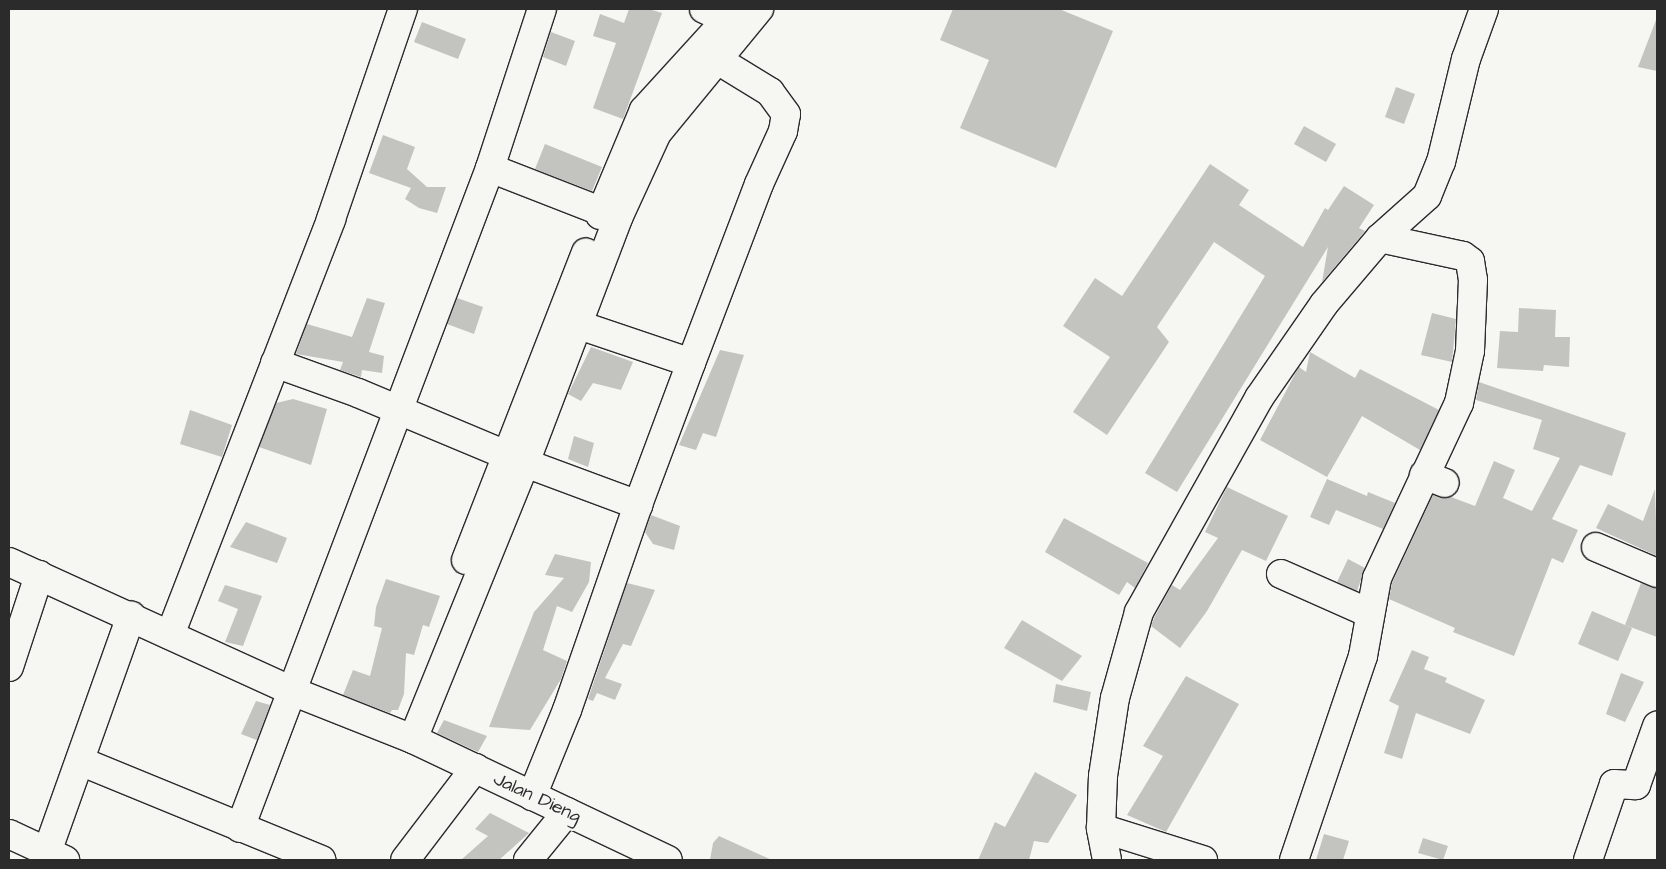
<!DOCTYPE html>
<html>
<head>
<meta charset="utf-8">
<style>
  body { margin:0 }
  #map { position:relative; width:1666px; height:869px; overflow:hidden; background:#f6f6f2; font-family:"Architects Daughter",sans-serif }
  div>[style] { position:absolute }
  [style*='--x'] { left:calc(var(--x)*1px); top:calc(var(--y)*1px); width:calc(var(--w)*1px); rotate:calc(var(--a)*1deg) }
  .building>* { inset:0; background:#c3c3c0 }
  .roads { filter:drop-shadow(1px 0 #2b2b2b) drop-shadow(-1px 0 #2b2b2b) drop-shadow(0 1px #2b2b2b) drop-shadow(0 -1px #2b2b2b) }
  .minor>* { height:28px; margin:-14px; padding:0 14px; transform-origin:14px; border-radius:14px; background:#f6f6f2 }
  span { translate:-50% -50%; white-space:nowrap; text-align:center; line-height:1.15; -webkit-text-stroke:4.5px #f6f6f2; paint-order:stroke }
  .street-label { font-size:19px; color:#2b2b2b }
  .frame { position:absolute; inset:0; border:10px solid #2b2b2b; pointer-events:none }
</style>
</head>
<body>
<div id="map">
  <div class="building">
    <i style="clip-path:polygon(629px 9px,649px 9px,662px 13px,623px 119px,593px 108px,616px 43px,593px 36px,600px 14px,624px 23px)"></i>
    <i style="clip-path:polygon(953px 9px,1059px 9px,1113px 31px,1056px 168px,960px 128px,989px 60px,940px 40px)"></i>
    <i style="clip-path:polygon(1656px 20px,1657px 20px,1657px 71px,1638px 67px)"></i>
    <i style="clip-path:polygon(422px 22px,466px 39px,458px 59px,414px 42px)"></i>
    <i style="clip-path:polygon(551px 32px,575px 41px,566px 66px,543px 57px)"></i>
    <i style="clip-path:polygon(1396px 87px,1415px 94px,1404px 124px,1385px 117px)"></i>
    <i style="clip-path:polygon(1304px 126px,1336px 144px,1326px 162px,1294px 144px)"></i>
    <i style="clip-path:polygon(383px 135px,415px 147px,407px 169px,427px 187px,446px 187px,437px 213px,419px 208px,405px 199px,411px 188px,369px 173px)"></i>
    <i style="clip-path:polygon(545px 144px,602px 167px,592px 191px,535px 169px)"></i>
    <i style="clip-path:polygon(1210px 164px,1249px 190px,1239px 205px,1303px 247px,1325px 208px,1328px 210px,1344px 186px,1374px 205px,1359px 228px,1365px 231px,1322px 282px,1328px 247px,1177px 492px,1145px 473px,1265px 276px,1214px 242px,1157px 327px,1169px 342px,1107px 435px,1073px 412px,1110px 357px,1063px 326px,1095px 278px,1122px 296px)"></i>
    <i style="clip-path:polygon(367px 298px,385px 303px,369px 352px,384px 356px,382px 373px,362px 370px,361px 377px,340px 370px,343px 362px,296px 354px,307px 324px,352px 337px)"></i>
    <i style="clip-path:polygon(457px 298px,483px 307px,474px 334px,447px 324px)"></i>
    <i style="clip-path:polygon(1519px 308px,1556px 310px,1555px 337px,1570px 337px,1569px 367px,1544px 365px,1543px 371px,1497px 368px,1500px 331px,1518px 332px)"></i>
    <i style="clip-path:polygon(1432px 313px,1456px 319px,1452px 362px,1421px 355px)"></i>
    <i style="clip-path:polygon(591px 347px,633px 362px,621px 390px,593px 383px,581px 401px,568px 394px)"></i>
    <i style="clip-path:polygon(720px 350px,744px 355px,716px 437px,703px 433px,696px 450px,679px 445px)"></i>
    <i style="clip-path:polygon(1310px 352px,1355px 378px,1360px 369px,1439px 410px,1420px 450px,1362px 416px,1327px 477px,1260px 440px,1295px 374px,1299px 367px,1306px 372px)"></i>
    <i style="clip-path:polygon(1479px 382px,1626px 433px,1612px 476px,1580px 465px,1552px 519px,1578px 530px,1563px 563px,1552px 558px,1514px 656px,1453px 632px,1455px 628px,1389px 599px,1392px 583px,1433px 495px,1451px 497px,1475px 506px,1494px 461px,1515px 470px,1503px 498px,1532px 511px,1560px 458px,1533px 449px,1542px 420px,1476px 400px)"></i>
    <i style="clip-path:polygon(293px 399px,327px 409px,311px 465px,259px 447px,276px 403px)"></i>
    <i style="clip-path:polygon(190px 410px,232px 425px,222px 457px,180px 444px)"></i>
    <i style="clip-path:polygon(574px 436px,594px 443px,588px 467px,568px 459px)"></i>
    <i style="clip-path:polygon(1327px 479px,1367px 496px,1368px 492px,1395px 503px,1383px 529px,1336px 510px,1329px 525px,1310px 517px)"></i>
    <i style="clip-path:polygon(1227px 487px,1288px 516px,1266px 561px,1242px 550px,1207px 611px,1180px 648px,1151px 626px,1154px 618px,1172px 585px,1180px 590px,1218px 538px,1205px 532px)"></i>
    <i style="clip-path:polygon(1655px 489px,1657px 556px,1596px 528px,1608px 504px,1643px 521px)"></i>
    <i style="clip-path:polygon(651px 515px,680px 526px,674px 550px,653px 544px,645px 532px)"></i>
    <i style="clip-path:polygon(1064px 518px,1148px 563px,1135px 588px,1127px 582px,1119px 595px,1045px 552px)"></i>
    <i style="clip-path:polygon(246px 522px,287px 538px,277px 563px,230px 547px)"></i>
    <i style="clip-path:polygon(555px 554px,591px 562px,589px 582px,572px 612px,557px 606px,543px 650px,567px 661px,561px 679px,530px 730px,489px 727px,534px 612px,564px 578px,545px 575px)"></i>
    <i style="clip-path:polygon(1348px 559px,1365px 568px,1357px 591px,1337px 582px)"></i>
    <i style="clip-path:polygon(386px 579px,440px 596px,429px 627px,423px 625px,414px 655px,406px 653px,404px 694px,398px 710px,392px 710px,390px 713px,343px 695px,353px 670px,370px 676px,382px 628px,374px 626px,376px 607px)"></i>
    <i style="clip-path:polygon(627px 583px,655px 590px,631px 646px,623px 644px,605px 678px,622px 684px,615px 700px,597px 693px,593px 701px,588px 699px)"></i>
    <i style="clip-path:polygon(1641px 583px,1657px 588px,1657px 637px,1625px 625px)"></i>
    <i style="clip-path:polygon(225px 585px,262px 596px,243px 646px,225px 642px,238px 609px,218px 601px)"></i>
    <i style="clip-path:polygon(1592px 611px,1632px 628px,1618px 661px,1578px 644px)"></i>
    <i style="clip-path:polygon(1022px 620px,1082px 656px,1062px 681px,1004px 648px)"></i>
    <i style="clip-path:polygon(1412px 650px,1429px 657px,1424px 669px,1447px 678px,1445px 682px,1485px 700px,1470px 734px,1416px 713px,1402px 759px,1384px 753px,1399px 706px,1389px 701px)"></i>
    <i style="clip-path:polygon(1621px 673px,1644px 682px,1625px 722px,1606px 714px)"></i>
    <i style="clip-path:polygon(1186px 676px,1239px 704px,1166px 832px,1127px 815px,1163px 756px,1143px 746px)"></i>
    <i style="clip-path:polygon(1056px 684px,1091px 692px,1087px 711px,1053px 702px)"></i>
    <i style="clip-path:polygon(256px 701px,270px 705px,257px 740px,241px 734px)"></i>
    <i style="clip-path:polygon(444px 720px,487px 736px,478px 752px,437px 733px)"></i>
    <i style="clip-path:polygon(1035px 772px,1077px 795px,1048px 843px,1034px 841px,1029px 860px,978px 860px,995px 822px,1005px 827px)"></i>
    <i style="clip-path:polygon(490px 813px,529px 833px,499px 860px,461px 860px,488px 836px,475px 829px)"></i>
    <i style="clip-path:polygon(1324px 834px,1349px 841px,1343px 860px,1316px 860px)"></i>
    <i style="clip-path:polygon(719px 836px,772px 860px,710px 860px,713px 843px)"></i>
    <i style="clip-path:polygon(1423px 838px,1448px 846px,1443px 860px,1418px 853px)"></i>
  </div>
  <div class="roads">
    <div class="minor">
      <i style="--x:704;--y:9;--w:43;--a:24.8"></i>
      <i style="--x:490;--y:168;--w:137;--a:21.3"></i>
      <i style="--x:600;--y:215;--w:114;--a:-67.3"></i>
      <i style="--x:644;--y:110;--w:126;--a:-47.6"></i>
      <i style="--x:579;--y:325;--w:118;--a:18.7"></i>
      <i style="--x:691;--y:363;--w:152;--a:110.5"></i>
      <i style="--x:275;--y:363;--w:88;--a:19.9"></i>
      <i style="--x:358;--y:393;--w:181;--a:22.7"></i>
      <i style="--x:525;--y:463;--w:121;--a:20.4"></i>
      <i style="--x:638;--y:505;--w:217;--a:109.1"></i>
      <i style="--x:567;--y:710;--w:93;--a:112.1"></i>
      <i style="--x:691;--y:363;--w:191;--a:-69.2"></i>
      <i style="--x:759;--y:184;--w:58;--a:-65.6"></i>
      <i style="--x:783;--y:131;--w:17;--a:-80"></i>
      <i style="--x:786;--y:114;--w:27;--a:-126"></i>
      <i style="--x:770;--y:92;--w:79;--a:-148.5"></i>
      <i style="--x:1424;--y:475;--w:22;--a:21"></i>
      <i style="--x:1596;--y:547;--w:66;--a:23.1"></i>
      <i style="--x:466;--y:560;--w:330;--a:-68.7"></i>
      <i style="--x:9;--y:562;--w:313;--a:24.5"></i>
      <i style="--x:294;--y:692;--w:128;--a:21.6"></i>
      <i style="--x:413;--y:739;--w:282;--a:25.4"></i>
      <i style="--x:1281;--y:574;--w:96;--a:23.9"></i>
      <i style="--x:170;--y:635;--w:446;--a:-68.8"></i>
      <i style="--x:331;--y:219;--w:222;--a:-71.1"></i>
      <i style="--x:9;--y:667;--w:97;--a:-71.9"></i>
      <i style="--x:413;--y:739;--w:298;--a:-67.9"></i>
      <i style="--x:525;--y:463;--w:262;--a:-69.2"></i>
      <i style="--x:618;--y:218;--w:94;--a:-65.4"></i>
      <i style="--x:657;--y:133;--w:161;--a:-50.6"></i>
      <i style="--x:80;--y:761;--w:261;--a:22.3"></i>
      <i style="--x:240;--y:828;--w:706;--a:-69.25"></i>
      <i style="--x:490;--y:168;--w:167;--a:-71.9"></i>
      <i style="--x:1101;--y:828;--w:107;--a:17.4"></i>
      <i style="--x:9;--y:834;--w:62;--a:24.9"></i>
      <i style="--x:47;--y:852;--w:251;--a:-70.4"></i>
      <i style="--x:405;--y:860;--w:116;--a:-52.7"></i>
      <i style="--x:528;--y:860;--w:62;--a:-50.9"></i>
      <i style="--x:1107;--y:860;--w:33;--a:-101"></i>
      <i style="--x:1101;--y:828;--w:52;--a:-87.8"></i>
      <i style="--x:1103;--y:776;--w:79;--a:-81.3"></i>
      <i style="--x:1115;--y:698;--w:89;--a:-74.4"></i>
      <i style="--x:1139;--y:612;--w:245;--a:-60.7"></i>
      <i style="--x:1259;--y:398;--w:114;--a:-55.3"></i>
      <i style="--x:1324;--y:304;--w:87;--a:-49.7"></i>
      <i style="--x:1380;--y:238;--w:63;--a:-41.8"></i>
      <i style="--x:1427;--y:196;--w:37;--a:-68"></i>
      <i style="--x:1441;--y:162;--w:106;--a:-76.4"></i>
      <i style="--x:1466;--y:59;--w:53;--a:-70.2"></i>
      <i style="--x:1294;--y:860;--w:215;--a:-71.3"></i>
      <i style="--x:1363;--y:656;--w:79;--a:-79.8"></i>
      <i style="--x:1377;--y:578;--w:193;--a:-64.9"></i>
      <i style="--x:1459;--y:403;--w:53;--a:-78.1"></i>
      <i style="--x:1470;--y:351;--w:71;--a:-87.6"></i>
      <i style="--x:1473;--y:280;--w:19;--a:-99"></i>
      <i style="--x:1470;--y:261;--w:9;--a:-144"></i>
      <i style="--x:1463;--y:256;--w:85;--a:-167.8"></i>
      <i style="--x:1588;--y:860;--w:80;--a:-71.1"></i>
      <i style="--x:1614;--y:784;--w:22;--a:3"></i>
      <i style="--x:1636;--y:785;--w:63;--a:-70.4"></i>
    </div>
  </div>
  <div class="street-label">
    <span style="left:537px;top:798px;rotate:25deg">Jalan Dieng</span>
  </div>
  <div class="frame"></div>
</div>
</body>
</html>
